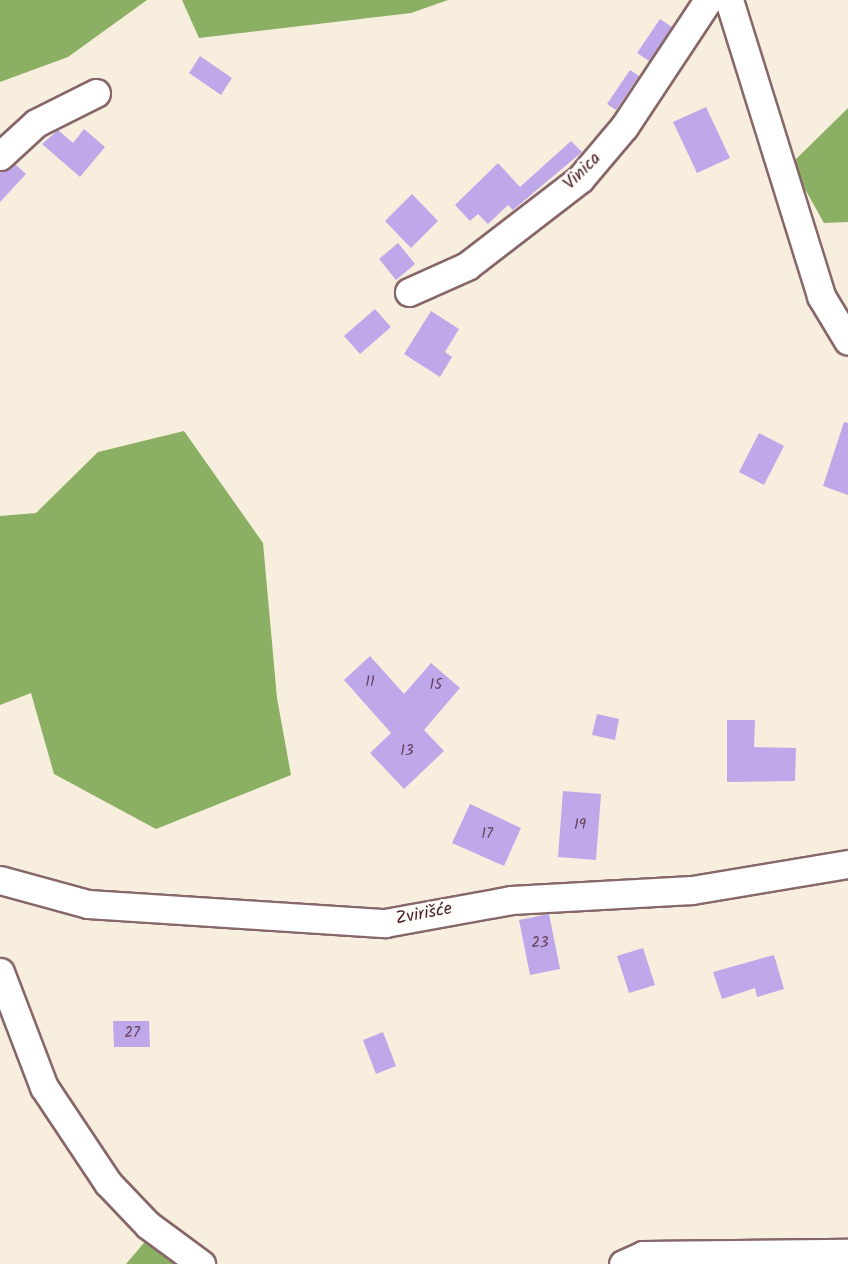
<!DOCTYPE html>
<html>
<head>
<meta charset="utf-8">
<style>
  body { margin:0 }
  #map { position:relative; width:848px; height:1264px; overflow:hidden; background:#f7eedd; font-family:Kalam,sans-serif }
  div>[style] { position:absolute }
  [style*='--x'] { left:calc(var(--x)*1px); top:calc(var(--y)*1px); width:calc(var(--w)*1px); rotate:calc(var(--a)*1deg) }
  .forest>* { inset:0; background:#8baf63 }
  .building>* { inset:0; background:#bfa8ea }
  .roads { filter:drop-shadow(2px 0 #876769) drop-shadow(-2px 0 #876769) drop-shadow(0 2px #876769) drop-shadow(0 -2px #876769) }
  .street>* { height:27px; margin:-13.5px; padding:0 13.5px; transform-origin:13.5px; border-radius:13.5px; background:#fff }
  span { translate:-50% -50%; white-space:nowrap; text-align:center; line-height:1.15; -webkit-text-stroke:5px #fdfcf7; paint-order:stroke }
  .number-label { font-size:15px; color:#67415b }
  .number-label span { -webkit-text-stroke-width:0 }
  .street-label { font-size:18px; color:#4a1f2b }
</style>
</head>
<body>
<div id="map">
  <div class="forest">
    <i style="clip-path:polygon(0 0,147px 0,68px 57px,0 82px)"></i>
    <i style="clip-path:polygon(182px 0,448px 0,411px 13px,199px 38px)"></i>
    <i style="clip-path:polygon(848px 108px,848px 222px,824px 223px,791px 164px)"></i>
    <i style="clip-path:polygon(184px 431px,263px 543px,277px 698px,291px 775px,156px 829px,54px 774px,31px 693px,0 705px,0 516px,36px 513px,98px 452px)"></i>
    <i style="clip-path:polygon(149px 1237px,179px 1264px,126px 1264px)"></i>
  </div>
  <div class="building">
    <i style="clip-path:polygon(660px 19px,672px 27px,649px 61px,637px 53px)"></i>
    <i style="clip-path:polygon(200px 56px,232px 78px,221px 95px,189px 73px)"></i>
    <i style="clip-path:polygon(630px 70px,639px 76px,616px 110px,607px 104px)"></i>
    <i style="clip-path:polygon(706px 107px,730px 158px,697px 173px,673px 122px)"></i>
    <i style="clip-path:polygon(84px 129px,105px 147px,80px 177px,42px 144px,58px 130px,73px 143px)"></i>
    <i style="clip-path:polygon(571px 141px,582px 152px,513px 210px,508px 205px,488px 224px,478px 214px,470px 221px,455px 205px,498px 163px,520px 187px)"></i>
    <i style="clip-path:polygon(15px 164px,26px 174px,0 202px,0 171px)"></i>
    <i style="clip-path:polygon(412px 194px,438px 221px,411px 248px,385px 221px)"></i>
    <i style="clip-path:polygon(398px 243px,415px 264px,396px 280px,379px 259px)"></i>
    <i style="clip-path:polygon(375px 309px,391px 327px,360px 354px,344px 336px)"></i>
    <i style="clip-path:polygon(431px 311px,459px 329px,445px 352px,452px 357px,440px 377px,404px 354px)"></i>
    <i style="clip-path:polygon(844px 422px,848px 423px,848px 495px,823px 486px)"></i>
    <i style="clip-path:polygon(759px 433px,784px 446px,764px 485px,739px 472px)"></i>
    <i style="clip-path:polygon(370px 656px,404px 694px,431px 663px,460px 688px,424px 730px,444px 751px,404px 789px,370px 753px,391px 733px,344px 680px)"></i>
    <i style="clip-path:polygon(597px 714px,619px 719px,615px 740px,592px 735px)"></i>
    <i style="clip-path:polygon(727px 720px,755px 720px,754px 747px,796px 748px,795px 781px,727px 782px)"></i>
    <i style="clip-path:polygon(563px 791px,601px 794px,596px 860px,558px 857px)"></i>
    <i style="clip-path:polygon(470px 804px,521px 828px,504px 866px,452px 843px)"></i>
    <i style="clip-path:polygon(549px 914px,560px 969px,530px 975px,519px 920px)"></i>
    <i style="clip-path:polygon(643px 948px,655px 985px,629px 993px,617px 956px)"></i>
    <i style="clip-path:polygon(774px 955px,784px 989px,757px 997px,755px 988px,722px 999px,713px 972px)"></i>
    <i style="clip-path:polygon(113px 1021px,149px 1021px,150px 1047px,114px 1047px)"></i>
    <i style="clip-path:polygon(383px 1032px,396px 1066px,376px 1074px,363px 1040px)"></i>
  </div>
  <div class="roads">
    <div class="street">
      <i style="--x:729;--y:0;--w:310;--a:72.7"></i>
      <i style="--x:821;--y:296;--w:52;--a:59"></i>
      <i style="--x:0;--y:156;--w:49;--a:-42.5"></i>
      <i style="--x:36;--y:123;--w:67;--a:-26.6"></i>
      <i style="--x:409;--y:292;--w:64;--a:-24.1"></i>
      <i style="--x:467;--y:266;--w:143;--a:-37.6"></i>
      <i style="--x:580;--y:179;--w:68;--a:-49.8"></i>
      <i style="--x:624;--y:127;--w:152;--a:-56.5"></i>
      <i style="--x:0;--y:880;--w:91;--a:15.3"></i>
      <i style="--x:88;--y:904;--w:298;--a:3.7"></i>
      <i style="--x:385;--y:923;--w:128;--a:-10.3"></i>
      <i style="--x:511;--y:900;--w:181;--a:-3.2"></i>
      <i style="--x:692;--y:890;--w:158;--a:-9.5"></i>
      <i style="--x:0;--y:972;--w:123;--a:69.1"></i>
      <i style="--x:44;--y:1087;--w:115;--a:56.3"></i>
      <i style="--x:108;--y:1183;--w:58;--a:46.4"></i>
      <i style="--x:148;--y:1225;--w:66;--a:36.3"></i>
      <i style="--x:623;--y:1264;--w:22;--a:-24"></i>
      <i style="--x:643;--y:1255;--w:205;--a:-0.6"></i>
    </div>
  </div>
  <div class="number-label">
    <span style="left:370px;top:683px">11</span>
    <span style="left:436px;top:686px">15</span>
    <span style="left:407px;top:752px">13</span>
    <span style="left:580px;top:826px">19</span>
    <span style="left:487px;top:835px">17</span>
    <span style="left:540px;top:944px">23</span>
    <span style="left:132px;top:1034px">27</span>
  </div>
  <div class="street-label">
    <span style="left:583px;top:172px;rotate:-45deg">Vinica</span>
    <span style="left:424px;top:915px;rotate:-11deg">Zvirišće</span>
  </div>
</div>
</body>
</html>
